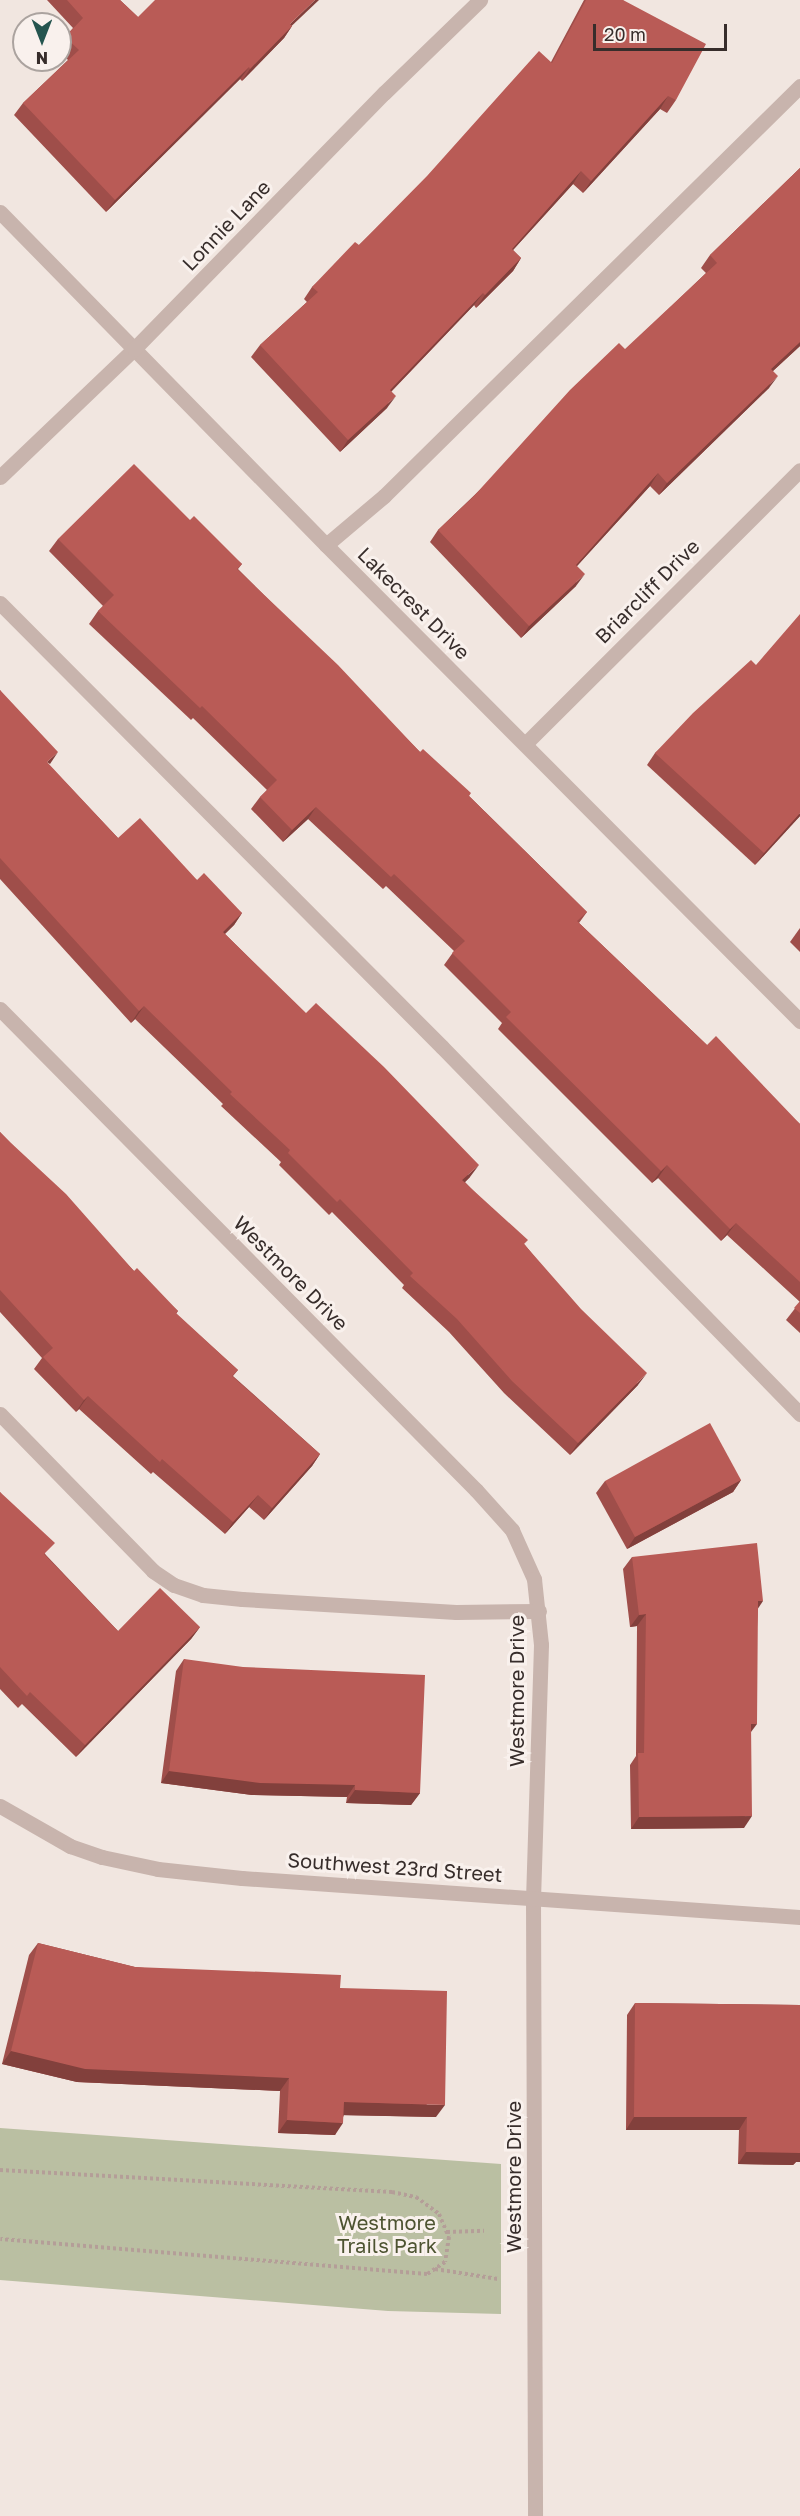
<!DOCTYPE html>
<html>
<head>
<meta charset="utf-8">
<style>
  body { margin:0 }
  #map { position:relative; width:800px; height:2516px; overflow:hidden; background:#f1e6e0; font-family:"Golos Text",sans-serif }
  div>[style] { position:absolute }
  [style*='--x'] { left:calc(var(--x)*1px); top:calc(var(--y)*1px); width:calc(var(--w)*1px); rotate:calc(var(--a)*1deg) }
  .green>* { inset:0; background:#babfa2 }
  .path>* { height:4px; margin-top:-2px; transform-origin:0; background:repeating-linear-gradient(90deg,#b49e98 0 3px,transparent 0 6px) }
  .minor>* { height:15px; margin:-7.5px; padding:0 7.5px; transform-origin:7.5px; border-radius:7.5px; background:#c8b4ad }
  .wall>* { inset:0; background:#9f4e4a }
  .shaded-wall>* { inset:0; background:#82403c }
  .building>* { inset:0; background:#b95b56 }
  span { translate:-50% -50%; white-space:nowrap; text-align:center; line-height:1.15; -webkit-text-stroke:6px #f9f1ed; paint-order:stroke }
  .street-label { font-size:20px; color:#372d2b }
  .park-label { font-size:20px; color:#4d5331 }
  .north { position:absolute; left:12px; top:12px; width:60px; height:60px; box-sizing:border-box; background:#f9f1ed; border:2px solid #aba39f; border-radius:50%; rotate:180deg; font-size:16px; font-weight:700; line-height:24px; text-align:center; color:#372d2b }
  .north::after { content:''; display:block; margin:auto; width:21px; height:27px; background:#25554f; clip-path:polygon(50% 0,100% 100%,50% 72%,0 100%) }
  .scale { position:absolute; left:593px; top:24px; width:134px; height:27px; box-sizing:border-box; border:3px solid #372d2b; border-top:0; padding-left:8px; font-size:18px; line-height:21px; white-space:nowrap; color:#372d2b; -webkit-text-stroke:4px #f9f1ed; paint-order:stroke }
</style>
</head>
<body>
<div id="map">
  <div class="green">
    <i style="clip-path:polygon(0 2128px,501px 2164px,501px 2314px,388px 2311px,0 2280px)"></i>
  </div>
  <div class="path">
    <i style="--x:0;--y:2170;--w:393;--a:3.2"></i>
    <i style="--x:392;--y:2192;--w:25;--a:12"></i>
    <i style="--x:416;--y:2197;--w:29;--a:36"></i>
    <i style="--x:439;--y:2214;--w:25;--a:67"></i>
    <i style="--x:449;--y:2237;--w:25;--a:99"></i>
    <i style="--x:445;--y:2262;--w:22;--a:146"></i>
    <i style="--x:427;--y:2274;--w:428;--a:-175.3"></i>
    <i style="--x:447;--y:2232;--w:37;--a:-2"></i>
    <i style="--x:435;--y:2269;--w:64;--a:9"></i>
  </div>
  <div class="minor">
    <i style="--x:0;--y:212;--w:466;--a:45.6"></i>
    <i style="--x:326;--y:545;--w:672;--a:45.12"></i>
    <i style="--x:0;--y:477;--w:185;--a:-43.7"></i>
    <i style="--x:134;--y:349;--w:358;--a:-45.7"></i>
    <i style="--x:384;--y:93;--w:134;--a:-44.1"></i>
    <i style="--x:326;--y:545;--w:76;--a:-40.2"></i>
    <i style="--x:384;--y:496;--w:584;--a:-44.58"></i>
    <i style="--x:0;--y:603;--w:626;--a:45.13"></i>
    <i style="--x:442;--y:1047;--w:513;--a:45.71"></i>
    <i style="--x:525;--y:744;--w:388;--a:-44.9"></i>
    <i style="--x:0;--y:1009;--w:677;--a:45.3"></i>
    <i style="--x:476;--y:1490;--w:54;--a:48"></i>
    <i style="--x:512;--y:1530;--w:54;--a:65.8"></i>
    <i style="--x:534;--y:1579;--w:66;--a:83.9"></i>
    <i style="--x:541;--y:1645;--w:253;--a:91.8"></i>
    <i style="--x:533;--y:1898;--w:618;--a:89.81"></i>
    <i style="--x:0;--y:1414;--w:219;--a:45.7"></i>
    <i style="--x:153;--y:1571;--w:25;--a:34"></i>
    <i style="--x:174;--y:1585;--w:31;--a:19"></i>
    <i style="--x:203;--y:1595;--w:39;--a:6"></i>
    <i style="--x:242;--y:1599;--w:214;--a:3.5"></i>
    <i style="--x:456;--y:1612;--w:83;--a:-0.7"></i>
    <i style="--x:0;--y:1806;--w:81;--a:29.7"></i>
    <i style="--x:70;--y:1846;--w:34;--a:19"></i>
    <i style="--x:102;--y:1857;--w:57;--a:12.1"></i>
    <i style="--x:158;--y:1869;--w:84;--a:6.1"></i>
    <i style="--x:242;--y:1878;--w:559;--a:4"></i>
  </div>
  <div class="wall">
    <i style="clip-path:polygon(47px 0,120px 0,138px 17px,292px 26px,284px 38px,242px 81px,240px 79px,106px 212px,14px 115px,23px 103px,68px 60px,60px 52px,60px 44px,65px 37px,73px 28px)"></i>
    <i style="clip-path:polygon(584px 0,623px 0,676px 100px,667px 113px,660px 109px,583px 193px,573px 184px,513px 250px,521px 258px,513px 271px,476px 308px,474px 305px,391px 392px,387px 408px,340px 452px,251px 357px,260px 345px,307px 302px,304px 299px,312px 287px,359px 245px,551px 62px)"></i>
    <i style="clip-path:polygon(800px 168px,800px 346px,773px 371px,769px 388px,659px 495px,650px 486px,577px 566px,576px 586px,521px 638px,430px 542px,438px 530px,706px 273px,701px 268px,710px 255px)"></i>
    <i style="clip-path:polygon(190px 520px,242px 564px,238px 569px,420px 752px,469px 796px,587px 912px,579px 923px,707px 1045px,800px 1124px,800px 1302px,727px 1235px,721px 1241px,658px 1178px,652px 1183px,498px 1029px,502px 1023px,444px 965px,454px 951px,386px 886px,383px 889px,308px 819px,283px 842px,251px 809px,260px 797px,267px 790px,193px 718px,191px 720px,89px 624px,98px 611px,103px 606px,49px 551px,58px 539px)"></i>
    <i style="clip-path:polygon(756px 665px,800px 816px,755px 865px,647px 765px,655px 753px)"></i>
    <i style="clip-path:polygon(0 690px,49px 765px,118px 838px,197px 880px,242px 913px,234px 925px,225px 934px,470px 1177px,465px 1182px,525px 1245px,638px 1385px,570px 1455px,504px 1393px,449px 1332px,402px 1288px,404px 1285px,332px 1212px,329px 1215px,279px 1165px,281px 1162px,221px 1106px,223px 1104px,135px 1019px,131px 1023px,0 879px)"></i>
    <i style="clip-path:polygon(800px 928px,800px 952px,790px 942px)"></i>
    <i style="clip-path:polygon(0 1132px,134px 1271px,178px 1311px,176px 1314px,238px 1370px,233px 1376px,320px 1454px,312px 1466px,264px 1520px,249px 1507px,225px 1534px,153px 1472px,151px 1474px,79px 1409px,76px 1412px,34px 1369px,42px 1358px,0 1312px)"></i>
    <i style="clip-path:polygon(800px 1302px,800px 1333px,786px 1320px)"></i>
    <i style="clip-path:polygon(741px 1480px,733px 1492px,627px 1549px,596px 1493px,605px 1481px)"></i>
    <i style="clip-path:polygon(0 1492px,46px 1555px,118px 1631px,200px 1627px,191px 1639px,76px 1757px,22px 1704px,18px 1708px,0 1689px)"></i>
    <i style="clip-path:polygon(632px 1557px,758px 1609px,751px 1732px,744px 1828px,631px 1829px,630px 1765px,636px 1756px,637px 1626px,630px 1627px,623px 1569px)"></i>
    <i style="clip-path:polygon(184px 1659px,420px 1793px,411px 1805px,346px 1803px,347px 1797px,252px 1795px,161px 1783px,176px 1671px)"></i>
    <i style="clip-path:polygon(38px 1943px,135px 1967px,340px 1988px,436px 2117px,344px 2115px,335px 2135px,278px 2133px,280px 2091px,77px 2082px,2px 2064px,29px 1955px)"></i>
    <i style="clip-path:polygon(635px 2003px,800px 2005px,800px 2162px,796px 2162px,793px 2165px,738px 2164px,739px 2130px,626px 2130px,627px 2015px)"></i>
  </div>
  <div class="shaded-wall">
    <i style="clip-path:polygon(315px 0,319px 0,281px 36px,290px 24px)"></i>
    <i style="clip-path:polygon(292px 26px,284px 38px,242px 81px,250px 69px)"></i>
    <i style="clip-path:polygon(249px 67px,240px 79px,106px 212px,115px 200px)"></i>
    <i style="clip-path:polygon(668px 96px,660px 109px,583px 193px,591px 181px)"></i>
    <i style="clip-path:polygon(581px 171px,573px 184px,503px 261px,512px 249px)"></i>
    <i style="clip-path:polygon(521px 258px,513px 271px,476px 308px,485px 295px)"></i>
    <i style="clip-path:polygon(483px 293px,474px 305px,381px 402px,390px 390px)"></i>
    <i style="clip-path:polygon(800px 342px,800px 346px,762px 381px,771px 369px)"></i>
    <i style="clip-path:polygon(778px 376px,769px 388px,659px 495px,667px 483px)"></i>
    <i style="clip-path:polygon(396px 396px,387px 408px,340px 452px,348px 440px)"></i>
    <i style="clip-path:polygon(658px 473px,650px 486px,567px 577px,576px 565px)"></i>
    <i style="clip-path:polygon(585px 574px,576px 586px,521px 638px,529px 626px)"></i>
    <i style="clip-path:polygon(58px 752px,50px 764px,47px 762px)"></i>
    <i style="clip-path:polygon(316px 807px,308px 819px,283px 842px,292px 830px)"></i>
    <i style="clip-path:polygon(800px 813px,800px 816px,755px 865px,764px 853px)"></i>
    <i style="clip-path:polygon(242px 913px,234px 925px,214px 944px,223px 932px)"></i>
    <i style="clip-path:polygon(144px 1006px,135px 1019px,131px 1023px,139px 1011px)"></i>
    <i style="clip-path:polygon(479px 1165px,470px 1177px,454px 1193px,462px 1180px)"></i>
    <i style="clip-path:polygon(667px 1165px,658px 1178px,652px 1183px,661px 1171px)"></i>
    <i style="clip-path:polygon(736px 1223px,727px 1235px,721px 1241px,730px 1229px)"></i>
    <i style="clip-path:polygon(647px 1373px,638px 1385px,570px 1455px,578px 1443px)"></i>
    <i style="clip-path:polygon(88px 1396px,79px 1409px,76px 1412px,84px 1400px)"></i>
    <i style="clip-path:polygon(320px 1454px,312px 1466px,264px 1520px,272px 1508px)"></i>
    <i style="clip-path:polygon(741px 1480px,733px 1492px,627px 1549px,635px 1537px)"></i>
    <i style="clip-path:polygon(258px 1495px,249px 1507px,225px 1534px,233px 1522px)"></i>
    <i style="clip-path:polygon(758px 1601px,763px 1601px,755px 1613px)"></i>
    <i style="clip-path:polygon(646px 1614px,637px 1626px,630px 1627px,639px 1615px)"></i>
    <i style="clip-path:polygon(200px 1627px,191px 1639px,76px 1757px,85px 1745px)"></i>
    <i style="clip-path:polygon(751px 1724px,757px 1724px,748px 1736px)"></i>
    <i style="clip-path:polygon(169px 1771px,355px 1785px,347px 1797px,252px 1795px,161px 1783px)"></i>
    <i style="clip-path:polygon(355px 1790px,420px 1793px,411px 1805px,346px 1803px)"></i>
    <i style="clip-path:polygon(752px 1816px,744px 1828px,631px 1829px,639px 1817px)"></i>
    <i style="clip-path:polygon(11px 2051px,289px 2078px,280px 2091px,77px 2082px,2px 2064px)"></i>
    <i style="clip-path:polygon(344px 2102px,445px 2105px,436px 2117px,335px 2115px)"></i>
    <i style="clip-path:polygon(634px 2117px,747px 2117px,739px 2130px,626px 2130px)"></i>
    <i style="clip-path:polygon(287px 2120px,343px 2123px,335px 2135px,278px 2133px)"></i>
    <i style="clip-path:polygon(746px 2152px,800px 2152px,800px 2162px,796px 2162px,793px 2165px,738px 2164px)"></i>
  </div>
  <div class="building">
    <i style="clip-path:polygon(67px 0,120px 0,138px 17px,155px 0,315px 0,290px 24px,292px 26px,250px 69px,249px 67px,115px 200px,23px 103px,79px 50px,65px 37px,83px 18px)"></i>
    <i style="clip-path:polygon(586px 0,623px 0,706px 44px,676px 100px,668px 96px,591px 181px,581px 171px,512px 249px,521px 258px,485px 295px,483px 293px,390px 390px,396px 396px,348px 440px,260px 345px,318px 292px,312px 287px,355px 242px,359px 245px,427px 176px,539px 51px,552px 63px)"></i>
    <i style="clip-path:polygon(800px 168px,800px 342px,771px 369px,778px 376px,667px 483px,658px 473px,576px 565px,585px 574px,529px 626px,438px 530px,473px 497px,570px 390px,619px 343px,625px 349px,717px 263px,710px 255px)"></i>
    <i style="clip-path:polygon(134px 464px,190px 520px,194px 516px,242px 564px,237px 569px,338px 665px,420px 752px,423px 749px,471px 793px,469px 796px,587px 912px,577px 921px,707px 1045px,716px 1036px,800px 1124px,800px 1282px,736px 1223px,730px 1229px,667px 1165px,661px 1171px,506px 1017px,511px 1012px,452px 953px,465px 941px,394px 874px,391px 877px,316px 807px,292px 830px,260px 797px,277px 780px,202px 706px,200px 708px,98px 611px,114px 595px,58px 539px)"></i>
    <i style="clip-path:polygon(800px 614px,800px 813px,764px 853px,655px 753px,693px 713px,751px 660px,756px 665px)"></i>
    <i style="clip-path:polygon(0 690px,58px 752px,47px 762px,118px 838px,140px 818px,197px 880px,204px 873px,242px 913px,223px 932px,306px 1013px,316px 1003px,384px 1067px,479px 1165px,462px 1180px,528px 1240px,524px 1244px,581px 1309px,647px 1373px,578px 1443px,512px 1381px,457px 1319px,410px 1276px,413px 1273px,340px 1199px,337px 1202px,288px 1153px,290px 1150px,230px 1094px,232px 1092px,144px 1006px,139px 1011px,0 858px)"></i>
    <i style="clip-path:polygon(0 1132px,11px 1143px,66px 1194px,134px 1271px,137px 1268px,178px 1311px,176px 1313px,238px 1370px,232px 1376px,320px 1454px,272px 1508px,258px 1495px,233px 1522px,162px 1459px,160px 1462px,88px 1396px,84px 1400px,43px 1357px,53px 1348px,0 1290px)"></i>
    <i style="clip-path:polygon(800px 1301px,800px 1313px,794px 1308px)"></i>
    <i style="clip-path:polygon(710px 1423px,741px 1480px,635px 1537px,605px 1481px)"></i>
    <i style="clip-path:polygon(0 1492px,55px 1543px,44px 1554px,118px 1631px,160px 1588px,200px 1627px,85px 1745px,30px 1692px,27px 1696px,0 1667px)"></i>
    <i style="clip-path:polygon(757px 1543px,763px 1601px,758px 1601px,757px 1724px,751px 1724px,752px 1816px,639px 1817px,638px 1753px,644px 1753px,646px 1614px,639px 1615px,632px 1557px)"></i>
    <i style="clip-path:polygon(184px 1659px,243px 1667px,425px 1675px,420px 1793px,355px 1790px,355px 1785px,260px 1783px,169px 1771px)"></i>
    <i style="clip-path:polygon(38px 1943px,135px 1967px,341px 1975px,340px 1988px,447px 1991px,445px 2105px,344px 2102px,343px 2123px,287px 2120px,289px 2078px,85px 2069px,11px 2051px)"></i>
    <i style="clip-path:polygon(635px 2003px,800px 2005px,800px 2153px,746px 2152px,747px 2117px,634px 2117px)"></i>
  </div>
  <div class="street-label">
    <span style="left:226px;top:225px;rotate:-46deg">Lonnie Lane</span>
    <span style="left:647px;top:591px;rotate:-45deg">Briarcliff Drive</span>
    <span style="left:414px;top:603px;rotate:45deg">Lakecrest Drive</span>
    <span style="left:291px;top:1273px;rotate:45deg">Westmore Drive</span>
    <span style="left:516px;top:1691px;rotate:-90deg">Westmore Drive</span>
    <span style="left:395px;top:1867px;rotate:4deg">Southwest 23rd Street</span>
    <span style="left:513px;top:2177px;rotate:-90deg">Westmore Drive</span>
  </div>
  <div class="park-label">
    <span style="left:387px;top:2234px">Westmore<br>Trails Park</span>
  </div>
  <div class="north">N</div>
  <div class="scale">20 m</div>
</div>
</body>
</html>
